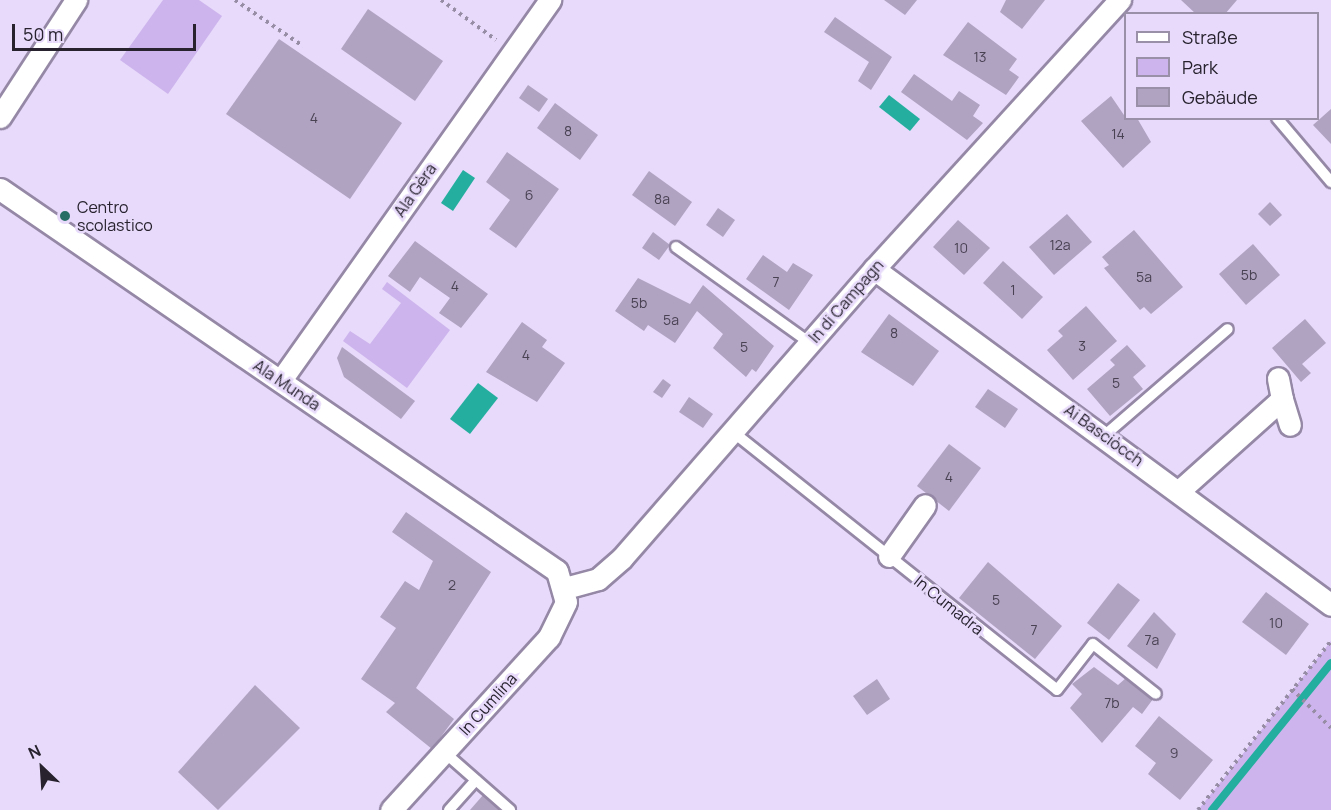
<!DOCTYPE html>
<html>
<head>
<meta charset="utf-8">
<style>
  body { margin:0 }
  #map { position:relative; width:1331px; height:810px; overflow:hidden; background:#e7dafa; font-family:Manrope,sans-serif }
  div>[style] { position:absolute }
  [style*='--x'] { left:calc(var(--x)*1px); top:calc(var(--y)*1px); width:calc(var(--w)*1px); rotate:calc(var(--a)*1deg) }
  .green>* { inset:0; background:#cdb4ed }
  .water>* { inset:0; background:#24ae9f }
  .stream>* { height:8px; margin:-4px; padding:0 4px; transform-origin:4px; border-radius:4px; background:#24ae9f }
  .building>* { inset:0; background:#b0a2c1 }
  .path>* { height:4px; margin-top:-2px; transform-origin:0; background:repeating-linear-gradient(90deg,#978ea5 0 3px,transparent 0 7.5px) }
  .roads { filter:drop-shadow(2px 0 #9588a6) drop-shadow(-2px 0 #9588a6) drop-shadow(0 2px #9588a6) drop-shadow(0 -2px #9588a6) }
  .service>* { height:10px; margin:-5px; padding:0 5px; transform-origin:5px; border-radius:5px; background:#fff }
  .minor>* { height:21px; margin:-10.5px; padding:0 10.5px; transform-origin:10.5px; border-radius:10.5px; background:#fff }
  .dots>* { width:16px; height:16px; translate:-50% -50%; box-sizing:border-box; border:3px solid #e7dafa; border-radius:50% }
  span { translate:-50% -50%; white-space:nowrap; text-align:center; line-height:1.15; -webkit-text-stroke:5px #e7dafa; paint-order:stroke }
  .number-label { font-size:14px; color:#494253 }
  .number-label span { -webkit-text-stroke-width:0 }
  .street-label { font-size:16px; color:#27222e }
  .poi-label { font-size:16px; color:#27222e }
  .left { translate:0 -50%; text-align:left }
  .legend { position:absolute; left:1124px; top:12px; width:195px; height:108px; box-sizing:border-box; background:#e7dafa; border:2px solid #9a90a8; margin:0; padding:8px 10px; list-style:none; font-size:18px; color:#27222e }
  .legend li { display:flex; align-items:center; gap:12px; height:30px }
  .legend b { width:30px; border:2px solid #9a90a8 }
  .north { position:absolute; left:12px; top:738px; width:60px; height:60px; -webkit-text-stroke:4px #e7dafa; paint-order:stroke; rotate:335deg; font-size:16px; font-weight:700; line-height:24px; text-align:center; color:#27222e }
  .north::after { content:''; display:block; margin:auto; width:21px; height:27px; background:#27222e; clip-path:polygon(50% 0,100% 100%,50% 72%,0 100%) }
  .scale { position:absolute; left:12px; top:24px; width:184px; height:27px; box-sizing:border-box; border:3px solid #27222e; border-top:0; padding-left:8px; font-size:18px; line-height:21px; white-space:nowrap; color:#27222e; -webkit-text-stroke:4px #e7dafa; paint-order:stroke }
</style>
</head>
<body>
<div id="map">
  <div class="green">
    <i style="clip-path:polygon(163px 0,199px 0,222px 16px,168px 94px,120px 60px)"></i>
    <i style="clip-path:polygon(387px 282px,450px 330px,407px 388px,343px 341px,350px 331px,370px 344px,401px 303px,382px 289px)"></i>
    <i style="clip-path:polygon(1331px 641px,1331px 810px,1198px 810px,1224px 778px)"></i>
  </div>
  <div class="water">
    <i style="clip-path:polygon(889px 95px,920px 119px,910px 131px,879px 107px)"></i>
    <i style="clip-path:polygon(463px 170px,475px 178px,453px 211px,441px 203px)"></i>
    <i style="clip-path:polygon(478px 383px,498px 398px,470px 434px,450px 419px)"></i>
  </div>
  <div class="stream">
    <i style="--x:1212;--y:810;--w:189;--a:-51"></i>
  </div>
  <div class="building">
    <i style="clip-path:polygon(884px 0,917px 0,905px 15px)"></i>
    <i style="clip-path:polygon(1006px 0,1045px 0,1022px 29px,1000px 12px)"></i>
    <i style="clip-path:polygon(1181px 0,1237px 0,1225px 14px,1196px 14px)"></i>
    <i style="clip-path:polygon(368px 9px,443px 61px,415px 101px,341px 49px)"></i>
    <i style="clip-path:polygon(835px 17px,892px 57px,871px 90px,858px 81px,869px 62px,824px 32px)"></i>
    <i style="clip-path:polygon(968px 22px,1017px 59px,1009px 70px,1019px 77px,1006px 95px,943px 55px)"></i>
    <i style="clip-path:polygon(279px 39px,402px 123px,350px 199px,226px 114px)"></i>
    <i style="clip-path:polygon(914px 74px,952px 101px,959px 91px,980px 105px,973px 116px,983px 123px,967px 140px,901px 92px)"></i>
    <i style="clip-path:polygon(528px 85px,548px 99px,539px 112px,519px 98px)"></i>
    <i style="clip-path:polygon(1111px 96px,1126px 118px,1137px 118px,1151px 142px,1123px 168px,1081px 121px)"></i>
    <i style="clip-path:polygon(555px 103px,598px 135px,580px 160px,537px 128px)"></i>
    <i style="clip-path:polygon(1331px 109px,1331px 144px,1313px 125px)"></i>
    <i style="clip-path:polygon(507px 152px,559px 189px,516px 248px,489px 229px,510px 200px,486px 182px)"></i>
    <i style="clip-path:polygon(649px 171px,692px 202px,675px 226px,632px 195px)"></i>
    <i style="clip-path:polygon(1270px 202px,1282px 215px,1270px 226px,1258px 214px)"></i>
    <i style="clip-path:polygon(718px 208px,735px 220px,723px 237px,706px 225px)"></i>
    <i style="clip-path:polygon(1067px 214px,1092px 242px,1054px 275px,1029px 247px)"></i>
    <i style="clip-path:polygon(958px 220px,990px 248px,964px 275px,933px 247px)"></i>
    <i style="clip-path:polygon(1134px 230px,1183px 287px,1151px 314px,1144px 307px,1140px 310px,1104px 268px,1109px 265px,1102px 257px)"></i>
    <i style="clip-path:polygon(653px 232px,670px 245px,659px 260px,642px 248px)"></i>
    <i style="clip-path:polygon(415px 241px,488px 294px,461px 328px,439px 313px,450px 298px,420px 277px,410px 292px,388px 276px)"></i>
    <i style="clip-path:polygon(1253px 244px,1280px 275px,1246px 305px,1219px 274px)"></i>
    <i style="clip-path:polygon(763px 255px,787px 272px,793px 263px,813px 275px,789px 310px,746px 279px)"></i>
    <i style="clip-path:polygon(1003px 261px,1043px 297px,1022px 319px,983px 283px)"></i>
    <i style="clip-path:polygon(638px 278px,690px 304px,703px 285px,774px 346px,756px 372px,752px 369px,746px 377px,713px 348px,723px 334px,697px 311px,675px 343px,648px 325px,644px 331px,615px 311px)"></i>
    <i style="clip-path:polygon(1086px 306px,1117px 341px,1073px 380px,1047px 350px,1063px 336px,1058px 331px)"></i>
    <i style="clip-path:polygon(889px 314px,939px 351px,913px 386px,861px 352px)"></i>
    <i style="clip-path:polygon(1305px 319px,1326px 343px,1302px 364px,1311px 373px,1301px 382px,1272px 348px)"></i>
    <i style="clip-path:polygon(522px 322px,547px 340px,542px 347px,565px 363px,537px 402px,486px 372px)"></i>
    <i style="clip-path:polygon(1127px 345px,1146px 366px,1133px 377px,1143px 389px,1110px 416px,1087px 389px,1115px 365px,1110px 360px)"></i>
    <i style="clip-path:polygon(342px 347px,415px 401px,401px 419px,344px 377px,337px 358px)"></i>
    <i style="clip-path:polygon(663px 379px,671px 385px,662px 398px,653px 392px)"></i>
    <i style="clip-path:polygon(988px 389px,1018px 409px,1005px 428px,975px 407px)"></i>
    <i style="clip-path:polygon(689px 397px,713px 414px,703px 428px,679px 412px)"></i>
    <i style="clip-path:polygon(949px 444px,981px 468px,949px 511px,917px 486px)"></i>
    <i style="clip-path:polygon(406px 512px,491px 572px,416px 688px,454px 719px,432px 749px,386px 712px,395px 703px,361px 679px,396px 628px,380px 617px,405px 581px,419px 590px,433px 561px,392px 532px)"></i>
    <i style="clip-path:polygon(988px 562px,1062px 626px,1035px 659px,959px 598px)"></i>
    <i style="clip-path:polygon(1118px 583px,1140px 600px,1109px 640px,1087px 623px)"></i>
    <i style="clip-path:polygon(1266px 592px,1309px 624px,1286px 655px,1242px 622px)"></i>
    <i style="clip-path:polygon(1154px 612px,1176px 634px,1157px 669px,1127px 646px)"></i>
    <i style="clip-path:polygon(1094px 667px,1118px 685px,1126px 678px,1153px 699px,1142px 714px,1133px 707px,1102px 743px,1070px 708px,1082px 694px,1072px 684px)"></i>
    <i style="clip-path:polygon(877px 679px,890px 699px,867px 715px,853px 696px)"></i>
    <i style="clip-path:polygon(255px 685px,300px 728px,218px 810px,178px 772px)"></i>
    <i style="clip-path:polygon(1159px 716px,1213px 760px,1180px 800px,1148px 774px,1156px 763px,1135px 746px)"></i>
    <i style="clip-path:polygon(484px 794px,502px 810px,470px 810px)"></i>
  </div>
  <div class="path">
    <i style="--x:235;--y:0;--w:82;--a:34.1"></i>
    <i style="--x:441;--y:0;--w:68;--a:36"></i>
    <i style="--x:1292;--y:689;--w:55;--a:45"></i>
    <i style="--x:1198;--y:810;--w:215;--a:-51.8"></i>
  </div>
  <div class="roads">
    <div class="service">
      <i style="--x:1277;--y:118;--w:84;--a:49.8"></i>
      <i style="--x:676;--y:247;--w:165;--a:35.6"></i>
      <i style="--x:733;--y:432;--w:414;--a:38.5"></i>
      <i style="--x:1057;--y:690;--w:58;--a:-52"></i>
      <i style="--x:1093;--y:644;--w:80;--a:38.4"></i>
      <i style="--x:1105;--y:435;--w:162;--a:-40.8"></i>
      <i style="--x:444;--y:752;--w:88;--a:41.3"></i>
      <i style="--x:449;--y:810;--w:40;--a:-48"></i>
    </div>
    <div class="minor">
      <i style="--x:0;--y:117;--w:140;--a:-57"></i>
      <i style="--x:0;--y:189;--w:675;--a:34.44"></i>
      <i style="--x:557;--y:571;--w:32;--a:74"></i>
      <i style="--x:566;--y:602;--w:39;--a:116"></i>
      <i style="--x:549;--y:637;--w:234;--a:132.4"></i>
      <i style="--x:874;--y:269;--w:567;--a:36.32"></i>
      <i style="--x:281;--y:380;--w:466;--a:-54.7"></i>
      <i style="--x:1282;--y:399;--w:27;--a:73"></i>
      <i style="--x:1179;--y:491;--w:138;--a:-41.8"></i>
      <i style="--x:1282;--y:399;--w:21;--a:-101"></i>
      <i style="--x:889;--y:556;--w:62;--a:-54.8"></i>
      <i style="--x:565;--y:588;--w:34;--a:-15"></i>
      <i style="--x:598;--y:579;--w:32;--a:-41"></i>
      <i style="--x:622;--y:558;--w:383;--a:-48.9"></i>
      <i style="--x:874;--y:269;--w:365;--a:-47.6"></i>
    </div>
  </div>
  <div class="dots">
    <i style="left:65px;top:216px;background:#266e65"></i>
  </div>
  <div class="number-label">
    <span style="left:980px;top:57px">13</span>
    <span style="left:314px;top:118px">4</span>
    <span style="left:568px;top:131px">8</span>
    <span style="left:1118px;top:134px">14</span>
    <span style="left:529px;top:195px">6</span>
    <span style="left:662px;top:199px">8a</span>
    <span style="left:1060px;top:245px">12a</span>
    <span style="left:961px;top:248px">10</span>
    <span style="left:1249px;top:275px">5b</span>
    <span style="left:1144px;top:277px">5a</span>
    <span style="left:776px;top:282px">7</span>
    <span style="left:455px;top:286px">4</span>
    <span style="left:1013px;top:290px">1</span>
    <span style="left:639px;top:303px">5b</span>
    <span style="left:671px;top:320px">5a</span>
    <span style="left:894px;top:333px">8</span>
    <span style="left:1082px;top:346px">3</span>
    <span style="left:744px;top:347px">5</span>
    <span style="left:526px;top:355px">4</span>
    <span style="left:1116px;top:383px">5</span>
    <span style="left:949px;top:477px">4</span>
    <span style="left:452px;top:585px">2</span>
    <span style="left:996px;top:600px">5</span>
    <span style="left:1276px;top:623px">10</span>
    <span style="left:1034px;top:630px">7</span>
    <span style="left:1152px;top:640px">7a</span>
    <span style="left:1112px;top:703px">7b</span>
    <span style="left:1174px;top:753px">9</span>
  </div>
  <div class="street-label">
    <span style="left:415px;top:190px;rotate:-55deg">Ala Gèra</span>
    <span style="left:846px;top:301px;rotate:-49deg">In di Campagn</span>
    <span style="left:287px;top:385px;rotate:34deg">Ala Munda</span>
    <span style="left:1104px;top:435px;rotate:36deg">Ai Basciòcch</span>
    <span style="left:949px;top:605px;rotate:39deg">In Cumadra</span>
    <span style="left:488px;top:704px;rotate:-48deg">In Cumlina</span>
  </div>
  <div class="poi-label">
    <span class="left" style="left:77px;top:216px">Centro<br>scolastico</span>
  </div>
  <ul class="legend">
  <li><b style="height:8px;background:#fff"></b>Straße</li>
  <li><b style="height:16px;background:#cdb4ed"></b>Park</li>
  <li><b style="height:16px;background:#b0a2c1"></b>Gebäude</li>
  </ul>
  <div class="north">N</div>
  <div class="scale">50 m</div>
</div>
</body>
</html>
